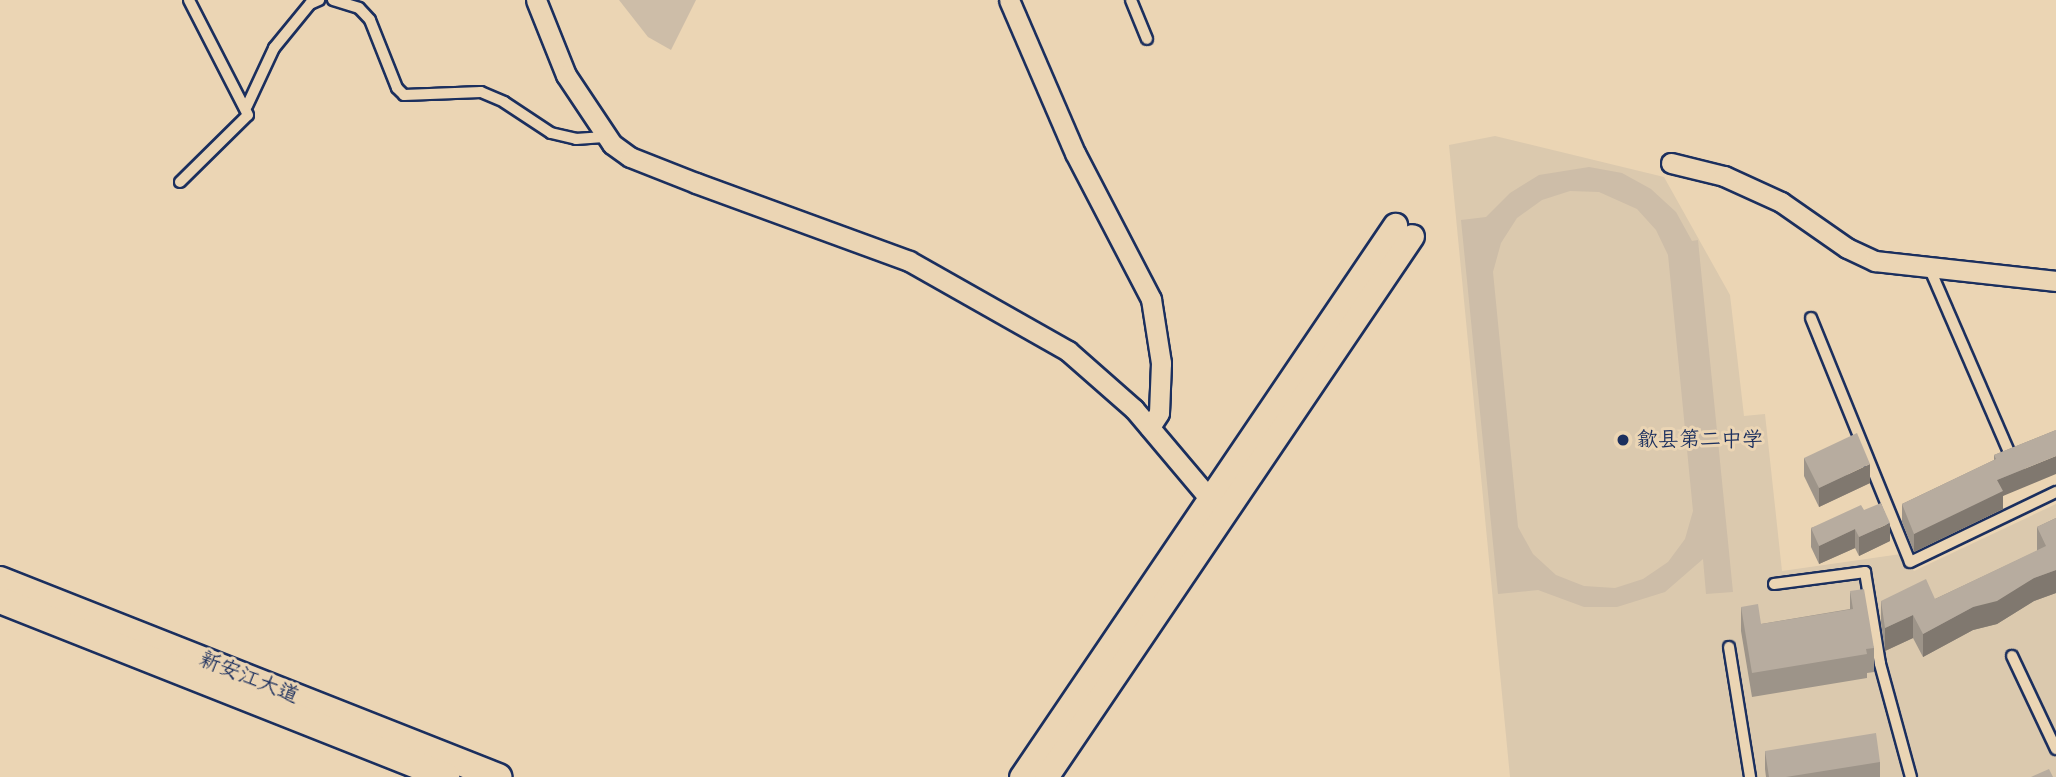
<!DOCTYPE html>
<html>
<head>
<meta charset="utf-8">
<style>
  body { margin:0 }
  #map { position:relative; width:2056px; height:777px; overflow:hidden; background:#ebd5b4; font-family:Pangolin,"LXGW WenKai TC",sans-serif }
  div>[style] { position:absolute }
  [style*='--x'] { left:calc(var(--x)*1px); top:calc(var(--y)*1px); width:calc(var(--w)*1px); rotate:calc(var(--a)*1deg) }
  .built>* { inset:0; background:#dbc9ae }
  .green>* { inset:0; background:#cdbda8 }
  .roads { filter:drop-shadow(2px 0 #1b2f5e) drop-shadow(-2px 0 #1b2f5e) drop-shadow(0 2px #1b2f5e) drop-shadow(0 -2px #1b2f5e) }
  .service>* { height:10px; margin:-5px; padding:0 5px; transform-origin:5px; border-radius:5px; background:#ebd5b4 }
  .minor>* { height:19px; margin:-9.5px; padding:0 9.5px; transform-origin:9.5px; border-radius:9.5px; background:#ebd5b4 }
  .tertiary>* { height:23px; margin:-11.5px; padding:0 11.5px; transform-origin:11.5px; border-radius:11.5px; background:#ebd5b4 }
  .secondary>* { height:26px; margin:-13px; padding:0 13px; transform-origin:13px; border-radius:13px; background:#ebd5b4 }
  .wall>* { inset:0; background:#9d9489 }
  .shaded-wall>* { inset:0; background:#80786f }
  .building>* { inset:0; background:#b7ac9f }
  .dots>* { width:19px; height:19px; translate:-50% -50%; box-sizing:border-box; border:4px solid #ebd5b4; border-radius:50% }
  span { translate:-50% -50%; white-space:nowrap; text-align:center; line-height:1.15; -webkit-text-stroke:6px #ebd5b4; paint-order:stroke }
  .poi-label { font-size:21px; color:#1b2f5e }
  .left { translate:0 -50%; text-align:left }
  .street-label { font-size:21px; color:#1b2f5e }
</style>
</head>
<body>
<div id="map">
  <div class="built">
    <i style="clip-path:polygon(1495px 136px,1664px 177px,1730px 295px,1744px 416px,1765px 414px,1782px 571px,1901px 554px,1914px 571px,2056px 504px,2056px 777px,1510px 777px,1449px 145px)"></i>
  </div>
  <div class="green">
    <i style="clip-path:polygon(619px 0,696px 0,671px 50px,648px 37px)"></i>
    <i style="clip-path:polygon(evenodd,1589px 167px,1622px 173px,1651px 189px,1676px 212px,1692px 241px,1698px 240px,1733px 592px,1706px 594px,1703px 559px,1665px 592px,1617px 607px,1584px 607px,1538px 590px,1498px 594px,1461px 220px,1486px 217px,1510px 193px,1539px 175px,1589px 167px,1570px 191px,1599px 192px,1637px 209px,1656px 230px,1668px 255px,1693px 511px,1685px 539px,1668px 562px,1643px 579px,1615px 588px,1584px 586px,1556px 575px,1533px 554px,1518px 527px,1493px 272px,1501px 243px,1517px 218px,1542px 200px,1570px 191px)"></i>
  </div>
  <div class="roads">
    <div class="service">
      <i style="--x:333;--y:0;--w:27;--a:17"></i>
      <i style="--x:359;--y:8;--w:16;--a:47"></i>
      <i style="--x:370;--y:20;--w:73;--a:68.3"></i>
      <i style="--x:397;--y:88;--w:10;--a:45"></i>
      <i style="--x:404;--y:95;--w:77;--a:-2.2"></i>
      <i style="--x:481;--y:92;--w:25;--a:23"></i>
      <i style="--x:504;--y:102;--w:56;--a:33.4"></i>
      <i style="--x:551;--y:133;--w:26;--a:13"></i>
      <i style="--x:576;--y:139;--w:28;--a:-4"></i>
      <i style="--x:1131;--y:0;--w:42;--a:67.7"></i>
      <i style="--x:247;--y:106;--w:64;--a:-65"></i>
      <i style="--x:274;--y:48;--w:57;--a:-50.7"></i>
      <i style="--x:310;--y:4;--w:10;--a:-24"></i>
      <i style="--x:180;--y:182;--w:95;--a:-44.6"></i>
      <i style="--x:248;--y:115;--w:129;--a:-117.2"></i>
      <i style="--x:1929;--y:267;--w:209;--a:66.6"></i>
      <i style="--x:1811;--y:318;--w:263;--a:67.9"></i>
      <i style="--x:1910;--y:562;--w:162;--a:-25.6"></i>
      <i style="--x:1774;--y:584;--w:92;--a:-7.5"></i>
      <i style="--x:1865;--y:572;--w:93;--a:80.7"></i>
      <i style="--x:1880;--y:664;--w:117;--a:74.7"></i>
      <i style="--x:1729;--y:647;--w:132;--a:80.8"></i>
      <i style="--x:2012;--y:656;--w:103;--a:64.7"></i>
    </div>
    <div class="minor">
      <i style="--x:536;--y:0;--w:81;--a:68.2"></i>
      <i style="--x:566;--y:75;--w:83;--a:56.3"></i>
      <i style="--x:612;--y:144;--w:22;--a:36"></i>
      <i style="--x:630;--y:157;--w:71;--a:21.5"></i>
      <i style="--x:696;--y:183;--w:227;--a:20.1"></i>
      <i style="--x:909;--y:261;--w:183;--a:29.5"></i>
      <i style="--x:1068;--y:351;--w:88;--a:41.3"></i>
      <i style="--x:1134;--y:409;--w:116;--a:49.9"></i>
      <i style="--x:1009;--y:0;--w:167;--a:66.7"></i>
      <i style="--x:1075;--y:153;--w:165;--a:62.5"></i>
      <i style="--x:1151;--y:299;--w:65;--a:81.1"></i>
      <i style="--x:1161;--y:363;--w:50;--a:92.3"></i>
      <i style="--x:1159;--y:413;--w:17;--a:123"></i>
      <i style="--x:1671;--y:163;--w:55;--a:13.8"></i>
      <i style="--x:1724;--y:176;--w:63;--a:24.5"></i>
      <i style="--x:1781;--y:202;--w:80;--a:34.9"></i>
      <i style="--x:1847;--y:248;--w:31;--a:25"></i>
      <i style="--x:1875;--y:261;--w:182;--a:6.3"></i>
    </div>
    <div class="tertiary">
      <i style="--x:1021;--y:777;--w:667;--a:-55.88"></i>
      <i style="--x:1046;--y:777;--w:653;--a:-55.92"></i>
    </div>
    <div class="secondary">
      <i style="--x:0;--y:580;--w:536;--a:21.58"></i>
      <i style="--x:0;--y:600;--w:480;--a:21.6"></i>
    </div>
  </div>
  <div class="wall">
    <i style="clip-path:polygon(2056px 430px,2003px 496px,2003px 509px,1914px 552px,1902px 522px,1902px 504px,1994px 460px,1994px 455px)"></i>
    <i style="clip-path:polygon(1804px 458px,1870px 483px,1819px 507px,1804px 476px)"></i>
    <i style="clip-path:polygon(1864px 510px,1890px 541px,1859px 556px,1855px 548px,1819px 564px,1811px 547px,1811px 528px)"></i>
    <i style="clip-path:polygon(2056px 518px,2056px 593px,2034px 601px,1997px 624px,1973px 630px,1923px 657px,1913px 638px,1885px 651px,1881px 623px,1881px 601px,1935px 599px,2037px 551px,2037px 527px)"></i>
    <i style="clip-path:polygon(1850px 591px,1874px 648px,1874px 672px,1867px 673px,1867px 678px,1752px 697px,1741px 631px,1741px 607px,1761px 624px,1850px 609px)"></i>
    <i style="clip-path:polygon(1765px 751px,1880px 762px,1880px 777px,1766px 777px,1765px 769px)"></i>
  </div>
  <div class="shaded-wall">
    <i style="clip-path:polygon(2056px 456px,2056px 474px,2003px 496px,2003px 509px,1914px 552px,1914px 534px,1997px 480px)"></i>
    <i style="clip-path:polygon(1870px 464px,1870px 483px,1819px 507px,1819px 488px)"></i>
    <i style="clip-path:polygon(1890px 523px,1890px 541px,1859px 556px,1859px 537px)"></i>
    <i style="clip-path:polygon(1855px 529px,1855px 548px,1819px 564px,1819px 546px)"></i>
    <i style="clip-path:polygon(2056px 570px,2056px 593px,2034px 601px,1997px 624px,1973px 630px,1923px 657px,1923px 634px,1973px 607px,2034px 578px)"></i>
    <i style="clip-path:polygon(1913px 615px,1913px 638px,1885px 651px,1885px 628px)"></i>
  </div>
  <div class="building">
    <i style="clip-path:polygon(2056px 430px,2056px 456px,1997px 480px,2003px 491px,1914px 534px,1902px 504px,1996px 459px,1994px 455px)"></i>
    <i style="clip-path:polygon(1857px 433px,1870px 464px,1819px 488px,1804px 458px)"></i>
    <i style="clip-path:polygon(1881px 503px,1890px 523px,1859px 537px,1855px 529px,1819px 546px,1811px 528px,1861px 505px,1864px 510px)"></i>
    <i style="clip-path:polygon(2056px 518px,2056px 570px,2034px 578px,1997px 601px,1973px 607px,1923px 634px,1913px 615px,1885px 628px,1881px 601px,1926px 579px,1935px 599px,2046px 546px,2037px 527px)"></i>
    <i style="clip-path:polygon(1864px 589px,1874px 648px,1866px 649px,1867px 654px,1752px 673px,1741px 607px,1758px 604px,1761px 624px,1853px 609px,1850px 591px)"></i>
    <i style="clip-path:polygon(1876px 733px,1880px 762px,1786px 777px,1769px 777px,1765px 751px)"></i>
    <i style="clip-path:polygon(2049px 769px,2053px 777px,2031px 777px)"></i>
  </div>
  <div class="dots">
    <i style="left:1623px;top:440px;background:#1b2f5e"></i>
  </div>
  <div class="poi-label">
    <span class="left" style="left:1637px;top:440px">歙县第二中学</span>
  </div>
  <div class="street-label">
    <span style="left:249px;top:678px;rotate:22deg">新安江大道</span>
  </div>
</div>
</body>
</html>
